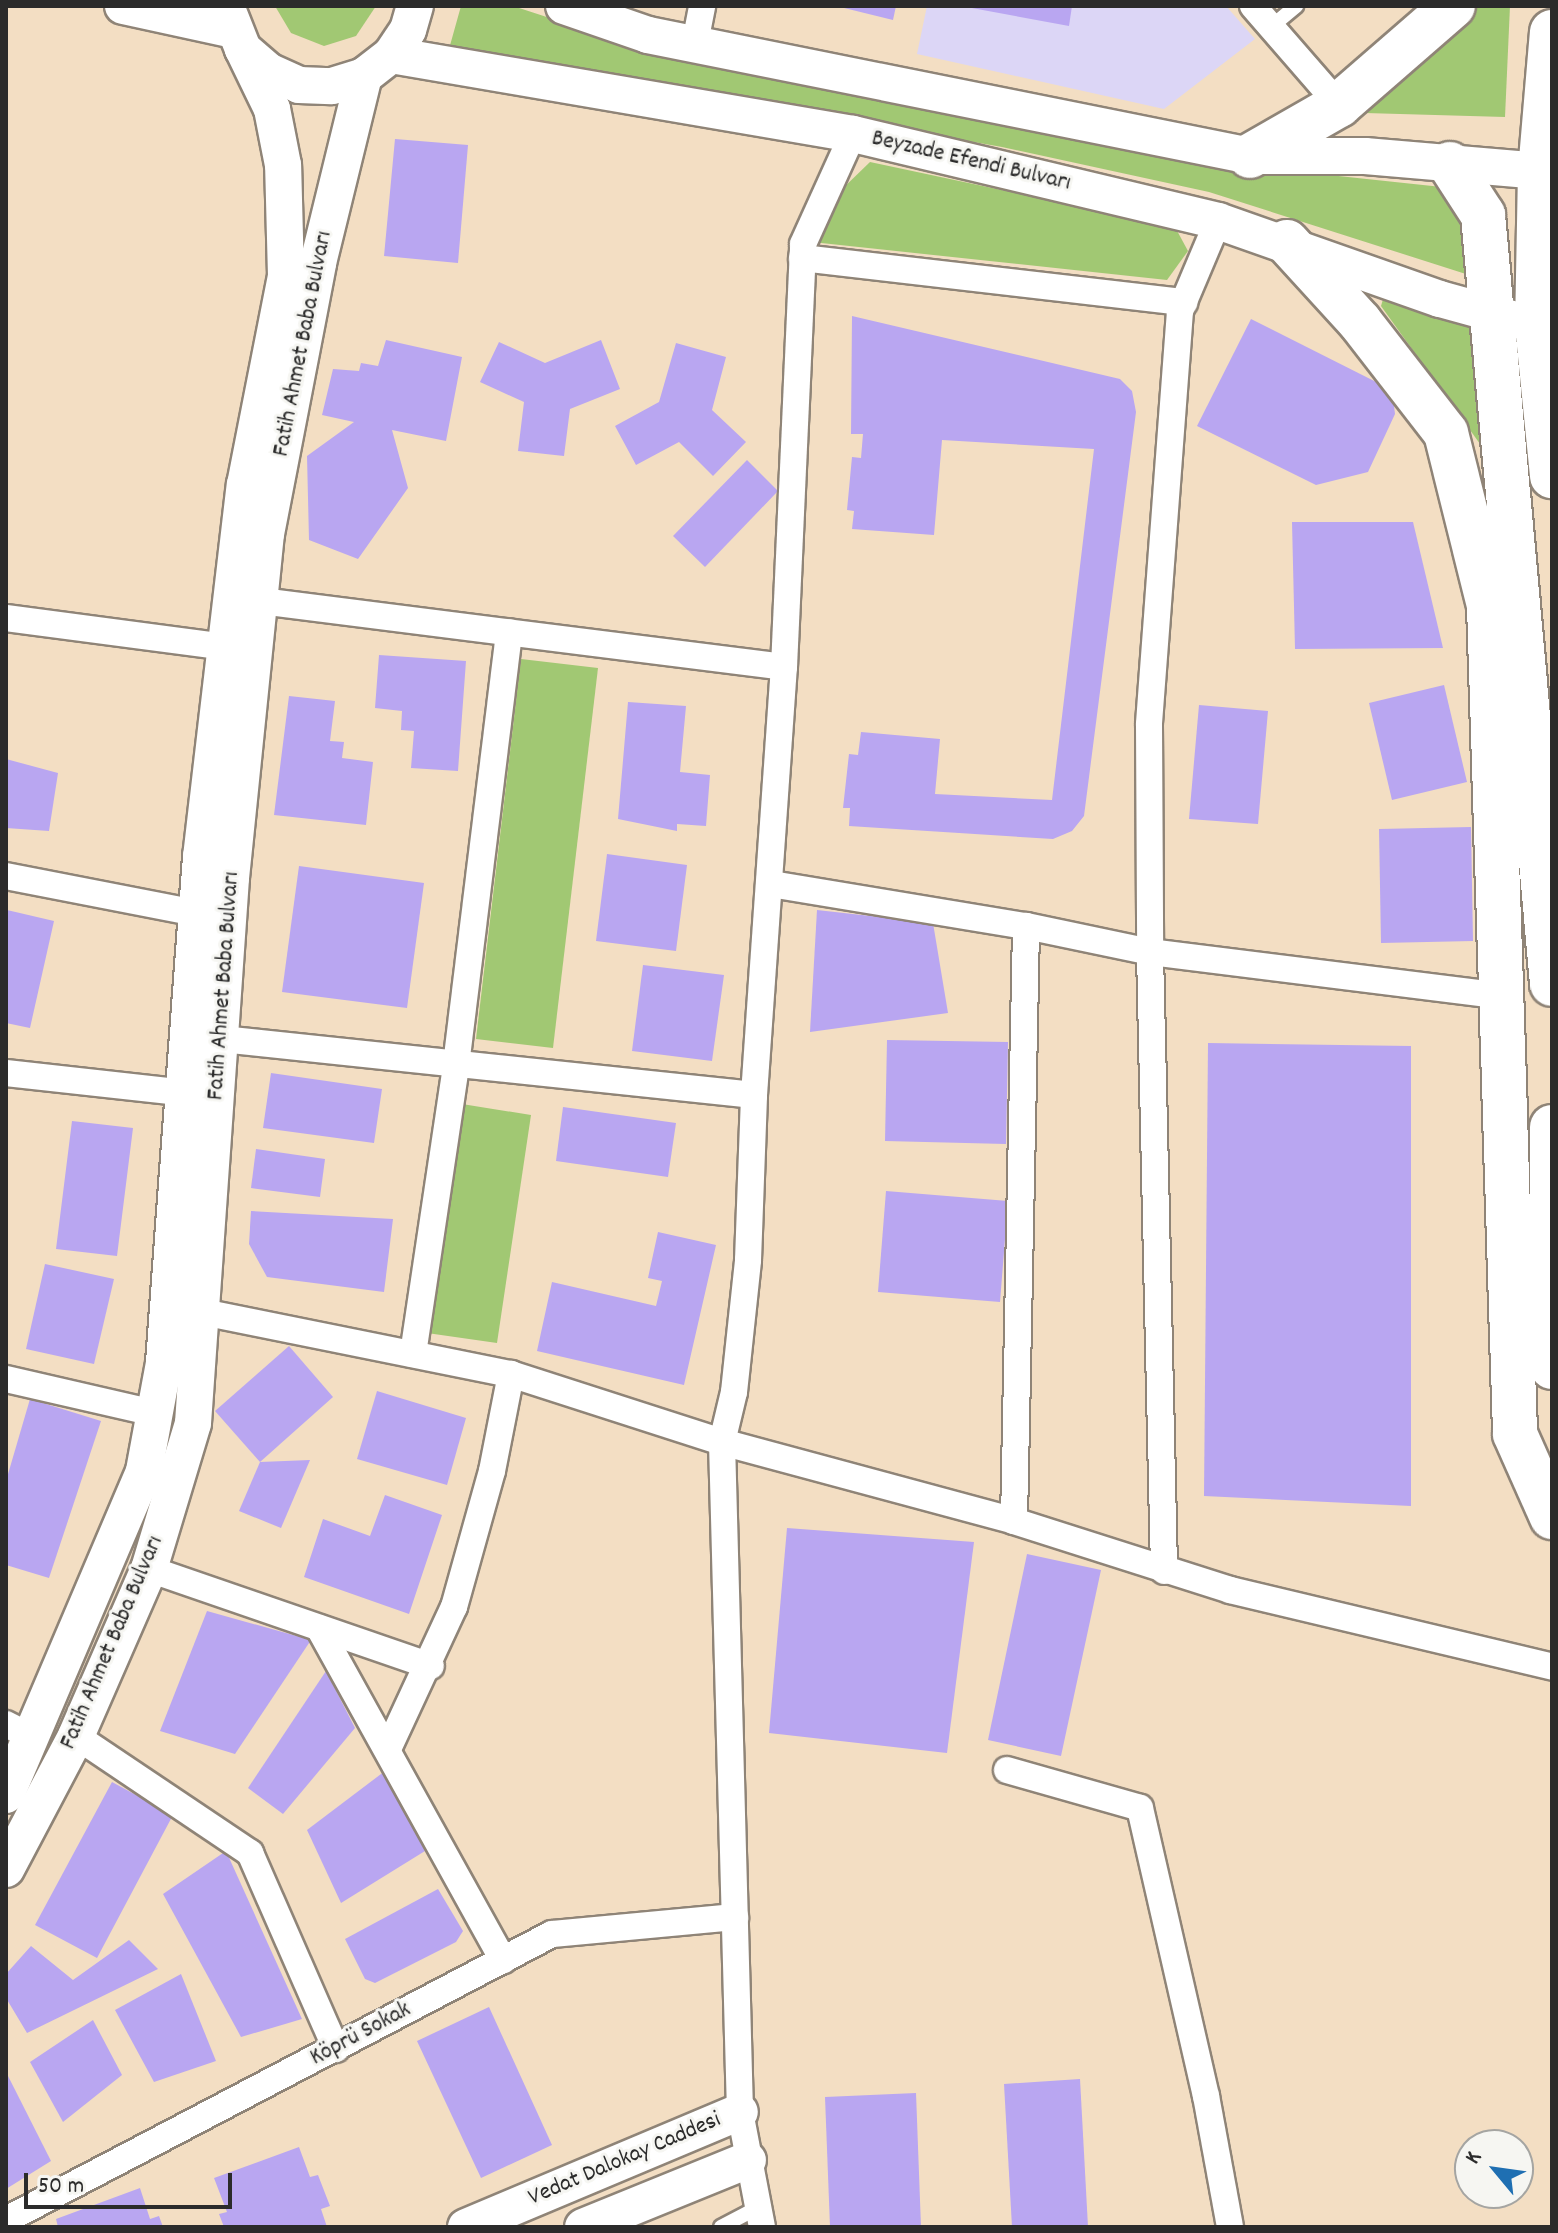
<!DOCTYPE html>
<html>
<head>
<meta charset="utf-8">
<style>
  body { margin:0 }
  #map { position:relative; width:1558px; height:2233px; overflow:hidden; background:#f3dec3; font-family:Dekko,sans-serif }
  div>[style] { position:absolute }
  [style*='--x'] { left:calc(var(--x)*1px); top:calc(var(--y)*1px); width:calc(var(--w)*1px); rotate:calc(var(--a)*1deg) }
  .built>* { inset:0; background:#dcd6f6 }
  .green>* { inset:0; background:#a1c873 }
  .building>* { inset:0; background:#b9a6f1 }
  .roads { filter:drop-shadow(2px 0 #8f8477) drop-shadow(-2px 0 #8f8477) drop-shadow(0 2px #8f8477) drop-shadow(0 -2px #8f8477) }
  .lane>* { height:14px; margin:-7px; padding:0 7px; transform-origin:7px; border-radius:7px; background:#fff }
  .street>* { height:26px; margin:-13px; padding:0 13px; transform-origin:13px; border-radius:13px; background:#fff }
  .secondary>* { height:36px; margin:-18px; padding:0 18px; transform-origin:18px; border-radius:18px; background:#fff }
  .highway>* { height:44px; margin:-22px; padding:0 22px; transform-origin:22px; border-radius:22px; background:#fff }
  span { translate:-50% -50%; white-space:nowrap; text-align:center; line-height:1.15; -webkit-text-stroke:6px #f6f6f2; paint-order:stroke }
  .street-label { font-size:24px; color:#2b2b2b }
  .frame { position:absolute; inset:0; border:8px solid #2b2b2b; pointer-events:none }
  .north { position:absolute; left:1454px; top:2129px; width:80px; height:80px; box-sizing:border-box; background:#f6f6f2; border:2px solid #a5a5a2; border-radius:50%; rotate:299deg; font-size:22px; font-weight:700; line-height:32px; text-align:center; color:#2b2b2b }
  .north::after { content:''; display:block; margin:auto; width:28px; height:36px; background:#1f6fb2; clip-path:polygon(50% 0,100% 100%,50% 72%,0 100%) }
  .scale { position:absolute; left:24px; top:2173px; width:208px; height:36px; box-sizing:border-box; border:4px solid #2b2b2b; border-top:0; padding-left:10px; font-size:24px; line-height:28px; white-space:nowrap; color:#2b2b2b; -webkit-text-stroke:6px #f6f6f2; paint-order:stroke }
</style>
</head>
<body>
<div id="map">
  <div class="built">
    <i style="clip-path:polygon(927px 6px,1226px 6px,1255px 39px,1164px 109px,917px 54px)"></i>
  </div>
  <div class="green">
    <i style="clip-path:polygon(275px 6px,376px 6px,356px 36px,324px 46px,291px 33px)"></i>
    <i style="clip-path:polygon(461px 6px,513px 6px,660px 54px,1301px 172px,1498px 193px,1494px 283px,1209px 192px,1002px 147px,449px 49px)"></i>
    <i style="clip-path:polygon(1477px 6px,1510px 6px,1505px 117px,1365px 113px)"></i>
    <i style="clip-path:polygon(870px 162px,1175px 227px,1188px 251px,1167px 280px,812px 242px,838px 193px)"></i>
    <i style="clip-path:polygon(1384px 296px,1516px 339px,1524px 457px,1498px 469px,1381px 306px)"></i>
    <i style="clip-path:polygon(521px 659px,598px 668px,553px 1048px,476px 1039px)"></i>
    <i style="clip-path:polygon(462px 1104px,531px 1115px,497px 1343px,427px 1333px)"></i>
  </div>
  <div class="building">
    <i style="clip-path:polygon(836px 6px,896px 6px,893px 20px)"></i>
    <i style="clip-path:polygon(961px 6px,1072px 6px,1069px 26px)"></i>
    <i style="clip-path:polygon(395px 139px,468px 145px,458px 263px,384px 256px)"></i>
    <i style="clip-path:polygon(852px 316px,1120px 379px,1132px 391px,1136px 412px,1084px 816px,1072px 831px,1053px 839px,849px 826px,850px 808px,843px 808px,849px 754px,858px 755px,861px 732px,940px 739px,935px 794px,1052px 800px,1094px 449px,942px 440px,934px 535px,852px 529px,854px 511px,847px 510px,852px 457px,861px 458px,863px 434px,851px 434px)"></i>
    <i style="clip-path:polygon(1251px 319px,1392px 390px,1395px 414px,1368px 472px,1316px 485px,1197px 426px)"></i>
    <i style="clip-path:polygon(386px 340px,462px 357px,446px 441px,392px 430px,408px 488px,358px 559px,309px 540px,307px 456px,354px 422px,322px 415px,333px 369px,359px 371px,361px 363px,378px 366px)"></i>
    <i style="clip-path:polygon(601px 340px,620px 389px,570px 409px,564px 456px,518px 451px,524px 402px,480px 382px,499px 342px,545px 363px)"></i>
    <i style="clip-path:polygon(676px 343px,726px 357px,712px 410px,746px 442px,713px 476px,679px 442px,636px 465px,615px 426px,659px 402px)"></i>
    <i style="clip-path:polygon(747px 460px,778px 491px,705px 567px,673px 536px)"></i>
    <i style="clip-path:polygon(1292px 522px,1413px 522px,1443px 648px,1295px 649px)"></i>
    <i style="clip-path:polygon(379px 655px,466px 661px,458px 771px,411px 768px,414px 731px,401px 730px,402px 711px,375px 708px)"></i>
    <i style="clip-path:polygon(1444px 685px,1467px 782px,1392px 800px,1369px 703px)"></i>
    <i style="clip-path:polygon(289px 696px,335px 701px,330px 741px,344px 742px,342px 758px,373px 762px,366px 825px,274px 815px)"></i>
    <i style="clip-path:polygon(628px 702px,686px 706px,680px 772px,710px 775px,706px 826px,677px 824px,677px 831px,618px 819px)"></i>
    <i style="clip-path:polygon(1199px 705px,1268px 711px,1258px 824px,1189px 819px)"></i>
    <i style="clip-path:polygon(6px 759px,58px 773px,49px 831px,6px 828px)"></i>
    <i style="clip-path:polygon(1471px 827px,1473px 941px,1381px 943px,1379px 829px)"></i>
    <i style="clip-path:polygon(607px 854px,687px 865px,676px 951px,596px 941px)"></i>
    <i style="clip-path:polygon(299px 866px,424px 883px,407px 1008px,282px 992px)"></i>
    <i style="clip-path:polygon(7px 910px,54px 921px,30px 1028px,6px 1023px)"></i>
    <i style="clip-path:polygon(817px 910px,933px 923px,948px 1013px,810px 1032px)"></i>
    <i style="clip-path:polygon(643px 965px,724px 975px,712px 1061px,632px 1051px)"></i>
    <i style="clip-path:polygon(887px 1040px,1008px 1042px,1006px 1144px,885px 1141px)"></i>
    <i style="clip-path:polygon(1208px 1043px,1411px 1046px,1411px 1506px,1204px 1496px)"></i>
    <i style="clip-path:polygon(271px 1073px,382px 1089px,374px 1143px,263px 1128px)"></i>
    <i style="clip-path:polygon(563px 1107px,676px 1123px,668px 1177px,556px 1161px)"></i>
    <i style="clip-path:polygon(72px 1121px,133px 1128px,117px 1256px,56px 1249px)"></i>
    <i style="clip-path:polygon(256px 1149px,325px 1159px,320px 1197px,251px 1188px)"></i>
    <i style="clip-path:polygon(886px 1191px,1008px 1201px,1000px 1302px,878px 1292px)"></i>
    <i style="clip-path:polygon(251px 1211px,393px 1219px,384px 1292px,267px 1277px,249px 1244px)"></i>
    <i style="clip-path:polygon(658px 1232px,716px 1245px,684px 1385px,537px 1351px,552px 1282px,656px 1306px,662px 1281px,648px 1278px)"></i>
    <i style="clip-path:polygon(45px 1264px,114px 1279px,94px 1364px,26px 1349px)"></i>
    <i style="clip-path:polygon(289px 1346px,333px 1397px,260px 1462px,215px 1411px)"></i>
    <i style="clip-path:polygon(377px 1391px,466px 1418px,447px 1485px,357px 1459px)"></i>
    <i style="clip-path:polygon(30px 1399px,101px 1421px,49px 1578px,6px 1565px,6px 1481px)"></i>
    <i style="clip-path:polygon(310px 1460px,281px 1528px,239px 1511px,260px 1462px)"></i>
    <i style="clip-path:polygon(385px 1495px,442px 1515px,409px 1614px,304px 1577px,323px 1519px,370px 1536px)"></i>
    <i style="clip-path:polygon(787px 1528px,974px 1542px,947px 1753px,769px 1733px)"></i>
    <i style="clip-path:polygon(1027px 1554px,1101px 1570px,1061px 1756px,988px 1740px)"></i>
    <i style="clip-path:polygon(207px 1611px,311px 1640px,235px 1754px,160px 1731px)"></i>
    <i style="clip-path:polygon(326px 1671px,355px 1728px,283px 1814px,248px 1788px)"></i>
    <i style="clip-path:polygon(385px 1771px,425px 1851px,341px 1903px,307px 1830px)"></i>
    <i style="clip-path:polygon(112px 1782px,173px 1815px,97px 1958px,35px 1925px)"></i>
    <i style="clip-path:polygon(226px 1851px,302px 2019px,241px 2037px,163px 1894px)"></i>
    <i style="clip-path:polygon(438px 1889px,463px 1931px,456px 1942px,375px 1983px,365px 1979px,345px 1939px)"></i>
    <i style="clip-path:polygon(129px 1940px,158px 1969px,27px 2033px,6px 1998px,6px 1974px,31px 1946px,73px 1980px)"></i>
    <i style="clip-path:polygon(181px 1974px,216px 2061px,154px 2082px,115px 2010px)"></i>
    <i style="clip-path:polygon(489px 2007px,552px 2145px,481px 2178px,417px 2041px)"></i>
    <i style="clip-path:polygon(93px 2020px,122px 2075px,63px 2122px,30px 2062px)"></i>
    <i style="clip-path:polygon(6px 2072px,51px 2161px,6px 2189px)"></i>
    <i style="clip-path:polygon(1080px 2079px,1088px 2227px,1012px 2227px,1004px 2084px)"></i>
    <i style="clip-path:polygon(916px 2093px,921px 2227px,830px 2227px,825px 2097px)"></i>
    <i style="clip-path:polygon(299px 2147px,310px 2177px,318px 2175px,330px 2206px,321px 2209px,327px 2227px,224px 2227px,219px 2214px,227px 2212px,214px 2178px)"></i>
    <i style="clip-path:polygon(140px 2188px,150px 2219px,159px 2216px,163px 2227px,58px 2227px,56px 2219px)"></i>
  </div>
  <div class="roads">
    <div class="lane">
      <i style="--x:1271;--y:27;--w:33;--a:-40"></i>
      <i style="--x:721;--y:2227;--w:41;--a:-27.8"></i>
    </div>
    <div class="street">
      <i style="--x:1253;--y:6;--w:131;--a:49"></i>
      <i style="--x:695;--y:43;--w:38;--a:-79"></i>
      <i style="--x:1218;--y:221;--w:98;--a:112.9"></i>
      <i style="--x:1180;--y:311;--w:415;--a:94.3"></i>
      <i style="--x:1149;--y:725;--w:227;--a:89.7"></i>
      <i style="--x:1150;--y:952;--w:356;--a:7.1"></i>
      <i style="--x:802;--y:258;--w:385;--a:6.6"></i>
      <i style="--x:261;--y:601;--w:527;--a:7.19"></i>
      <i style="--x:6;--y:618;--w:221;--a:7.5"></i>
      <i style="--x:6;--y:876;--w:195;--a:11"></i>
      <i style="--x:771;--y:884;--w:258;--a:9.4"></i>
      <i style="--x:222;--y:1039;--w:535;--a:6.01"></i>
      <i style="--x:6;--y:1073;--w:181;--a:6.3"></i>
      <i style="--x:203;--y:1312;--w:314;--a:11.4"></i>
      <i style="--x:511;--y:1374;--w:222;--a:17.9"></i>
      <i style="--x:722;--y:1442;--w:302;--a:15.1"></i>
      <i style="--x:1014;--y:1521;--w:227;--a:17.7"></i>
      <i style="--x:1230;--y:1590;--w:331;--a:13.4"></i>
      <i style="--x:413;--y:1354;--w:292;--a:-81.5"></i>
      <i style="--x:456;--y:1065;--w:436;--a:-83"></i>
      <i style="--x:6;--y:1379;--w:153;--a:12.9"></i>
      <i style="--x:1014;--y:1521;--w:595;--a:-88.84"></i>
      <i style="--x:1026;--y:926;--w:127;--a:11.8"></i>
      <i style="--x:1150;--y:952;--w:619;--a:88.7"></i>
      <i style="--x:149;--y:1569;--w:298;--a:19"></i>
      <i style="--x:319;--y:1628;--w:380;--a:61"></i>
      <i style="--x:6;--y:1724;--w:31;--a:27"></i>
      <i style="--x:76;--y:1736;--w:210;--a:33.9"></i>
      <i style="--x:250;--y:1853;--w:214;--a:66.3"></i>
      <i style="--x:388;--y:1749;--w:157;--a:-65.1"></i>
      <i style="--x:454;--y:1607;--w:141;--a:-74.4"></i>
      <i style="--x:492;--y:1471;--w:99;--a:-78.9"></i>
      <i style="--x:1007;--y:1770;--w:138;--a:15.9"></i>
      <i style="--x:1140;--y:1808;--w:295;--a:77.1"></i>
      <i style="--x:1206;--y:2096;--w:133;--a:79.6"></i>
      <i style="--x:6;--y:2220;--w:616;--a:-27.65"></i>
      <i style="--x:552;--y:1934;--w:184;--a:-5.3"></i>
      <i style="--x:762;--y:2227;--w:117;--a:-100.8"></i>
      <i style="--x:740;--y:2112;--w:670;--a:-91.54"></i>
      <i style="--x:722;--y:1442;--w:51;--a:-76.5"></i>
      <i style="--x:734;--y:1392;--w:133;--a:-83.9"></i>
      <i style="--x:748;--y:1260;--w:165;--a:-87.9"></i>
      <i style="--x:754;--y:1095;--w:429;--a:-86"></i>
      <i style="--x:784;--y:667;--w:423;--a:-87.4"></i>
      <i style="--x:803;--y:244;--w:121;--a:-65.6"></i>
    </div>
    <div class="secondary">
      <i style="--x:123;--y:6;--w:114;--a:12.2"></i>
      <i style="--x:226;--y:6;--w:46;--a:68.4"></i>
      <i style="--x:243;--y:49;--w:33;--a:41"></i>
      <i style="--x:268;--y:71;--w:34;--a:24"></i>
      <i style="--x:299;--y:85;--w:33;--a:2"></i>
      <i style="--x:332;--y:86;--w:34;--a:-17"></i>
      <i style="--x:364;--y:76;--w:34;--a:-38"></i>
      <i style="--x:391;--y:55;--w:30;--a:-56"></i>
      <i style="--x:408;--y:30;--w:25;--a:-74"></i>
      <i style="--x:564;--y:6;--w:89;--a:19"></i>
      <i style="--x:648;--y:35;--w:614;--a:11.36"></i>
      <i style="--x:1250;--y:156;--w:115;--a:0"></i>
      <i style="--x:1365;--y:156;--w:188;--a:4.9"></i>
      <i style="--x:391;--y:55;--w:469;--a:9.7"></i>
      <i style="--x:853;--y:134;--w:375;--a:13.4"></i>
      <i style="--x:1218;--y:221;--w:235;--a:19.4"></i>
      <i style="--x:1440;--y:299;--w:79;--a:15.4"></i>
      <i style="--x:6;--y:1795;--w:352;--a:-66.9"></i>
      <i style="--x:144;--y:1471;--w:110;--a:-79.5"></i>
      <i style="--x:164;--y:1363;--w:507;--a:-85.82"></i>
      <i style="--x:201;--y:857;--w:375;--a:-83.3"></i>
      <i style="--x:245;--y:485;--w:213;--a:-78.9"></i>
      <i style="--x:286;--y:276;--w:111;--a:-91.5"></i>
      <i style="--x:283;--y:165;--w:57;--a:-101.1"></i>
      <i style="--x:272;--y:109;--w:67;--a:-115.8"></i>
      <i style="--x:6;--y:1869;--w:150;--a:-62.2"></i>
      <i style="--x:76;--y:1736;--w:182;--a:-66.4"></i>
      <i style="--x:149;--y:1569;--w:152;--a:-73.2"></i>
      <i style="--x:193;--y:1423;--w:546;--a:-86.01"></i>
      <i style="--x:231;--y:878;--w:346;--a:-84.2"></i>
      <i style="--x:266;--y:534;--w:276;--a:-79.1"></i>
      <i style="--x:318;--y:263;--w:193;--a:-76.2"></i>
      <i style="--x:466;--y:2227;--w:297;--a:-22.8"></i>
      <i style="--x:583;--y:2227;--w:178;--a:-22.1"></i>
    </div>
    <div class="highway">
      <i style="--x:1552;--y:32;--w:141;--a:94.9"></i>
      <i style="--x:1540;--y:172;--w:153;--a:91.1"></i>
      <i style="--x:1537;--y:325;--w:152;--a:84.3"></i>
      <i style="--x:1250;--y:156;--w:103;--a:-29.8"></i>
      <i style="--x:1339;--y:105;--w:151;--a:-41"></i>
      <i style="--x:1450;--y:164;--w:61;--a:57.1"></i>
      <i style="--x:1483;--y:215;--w:772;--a:84.87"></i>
      <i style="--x:1287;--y:242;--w:108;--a:47.6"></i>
      <i style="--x:1360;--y:322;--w:140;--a:52.2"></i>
      <i style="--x:1446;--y:433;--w:177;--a:76"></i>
      <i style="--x:1489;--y:605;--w:829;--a:88.2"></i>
      <i style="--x:1515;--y:1434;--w:91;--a:66"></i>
      <i style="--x:1552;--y:1127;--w:240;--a:90"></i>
    </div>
  </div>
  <div class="street-label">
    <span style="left:971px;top:162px;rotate:13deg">Beyzade Efendi Bulvarı</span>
    <span style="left:304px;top:344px;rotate:-79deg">Fatih Ahmet Baba Bulvarı</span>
    <span style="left:225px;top:986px;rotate:-86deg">Fatih Ahmet Baba Bulvarı</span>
    <span style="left:113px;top:1643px;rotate:-67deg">Fatih Ahmet Baba Bulvarı</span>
    <span style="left:361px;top:2035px;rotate:-28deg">Köprü Sokak</span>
    <span style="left:625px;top:2160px;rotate:-23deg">Vedat Dalokay Caddesi</span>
  </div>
  <div class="frame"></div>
  <div class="north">K</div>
  <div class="scale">50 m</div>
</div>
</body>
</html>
